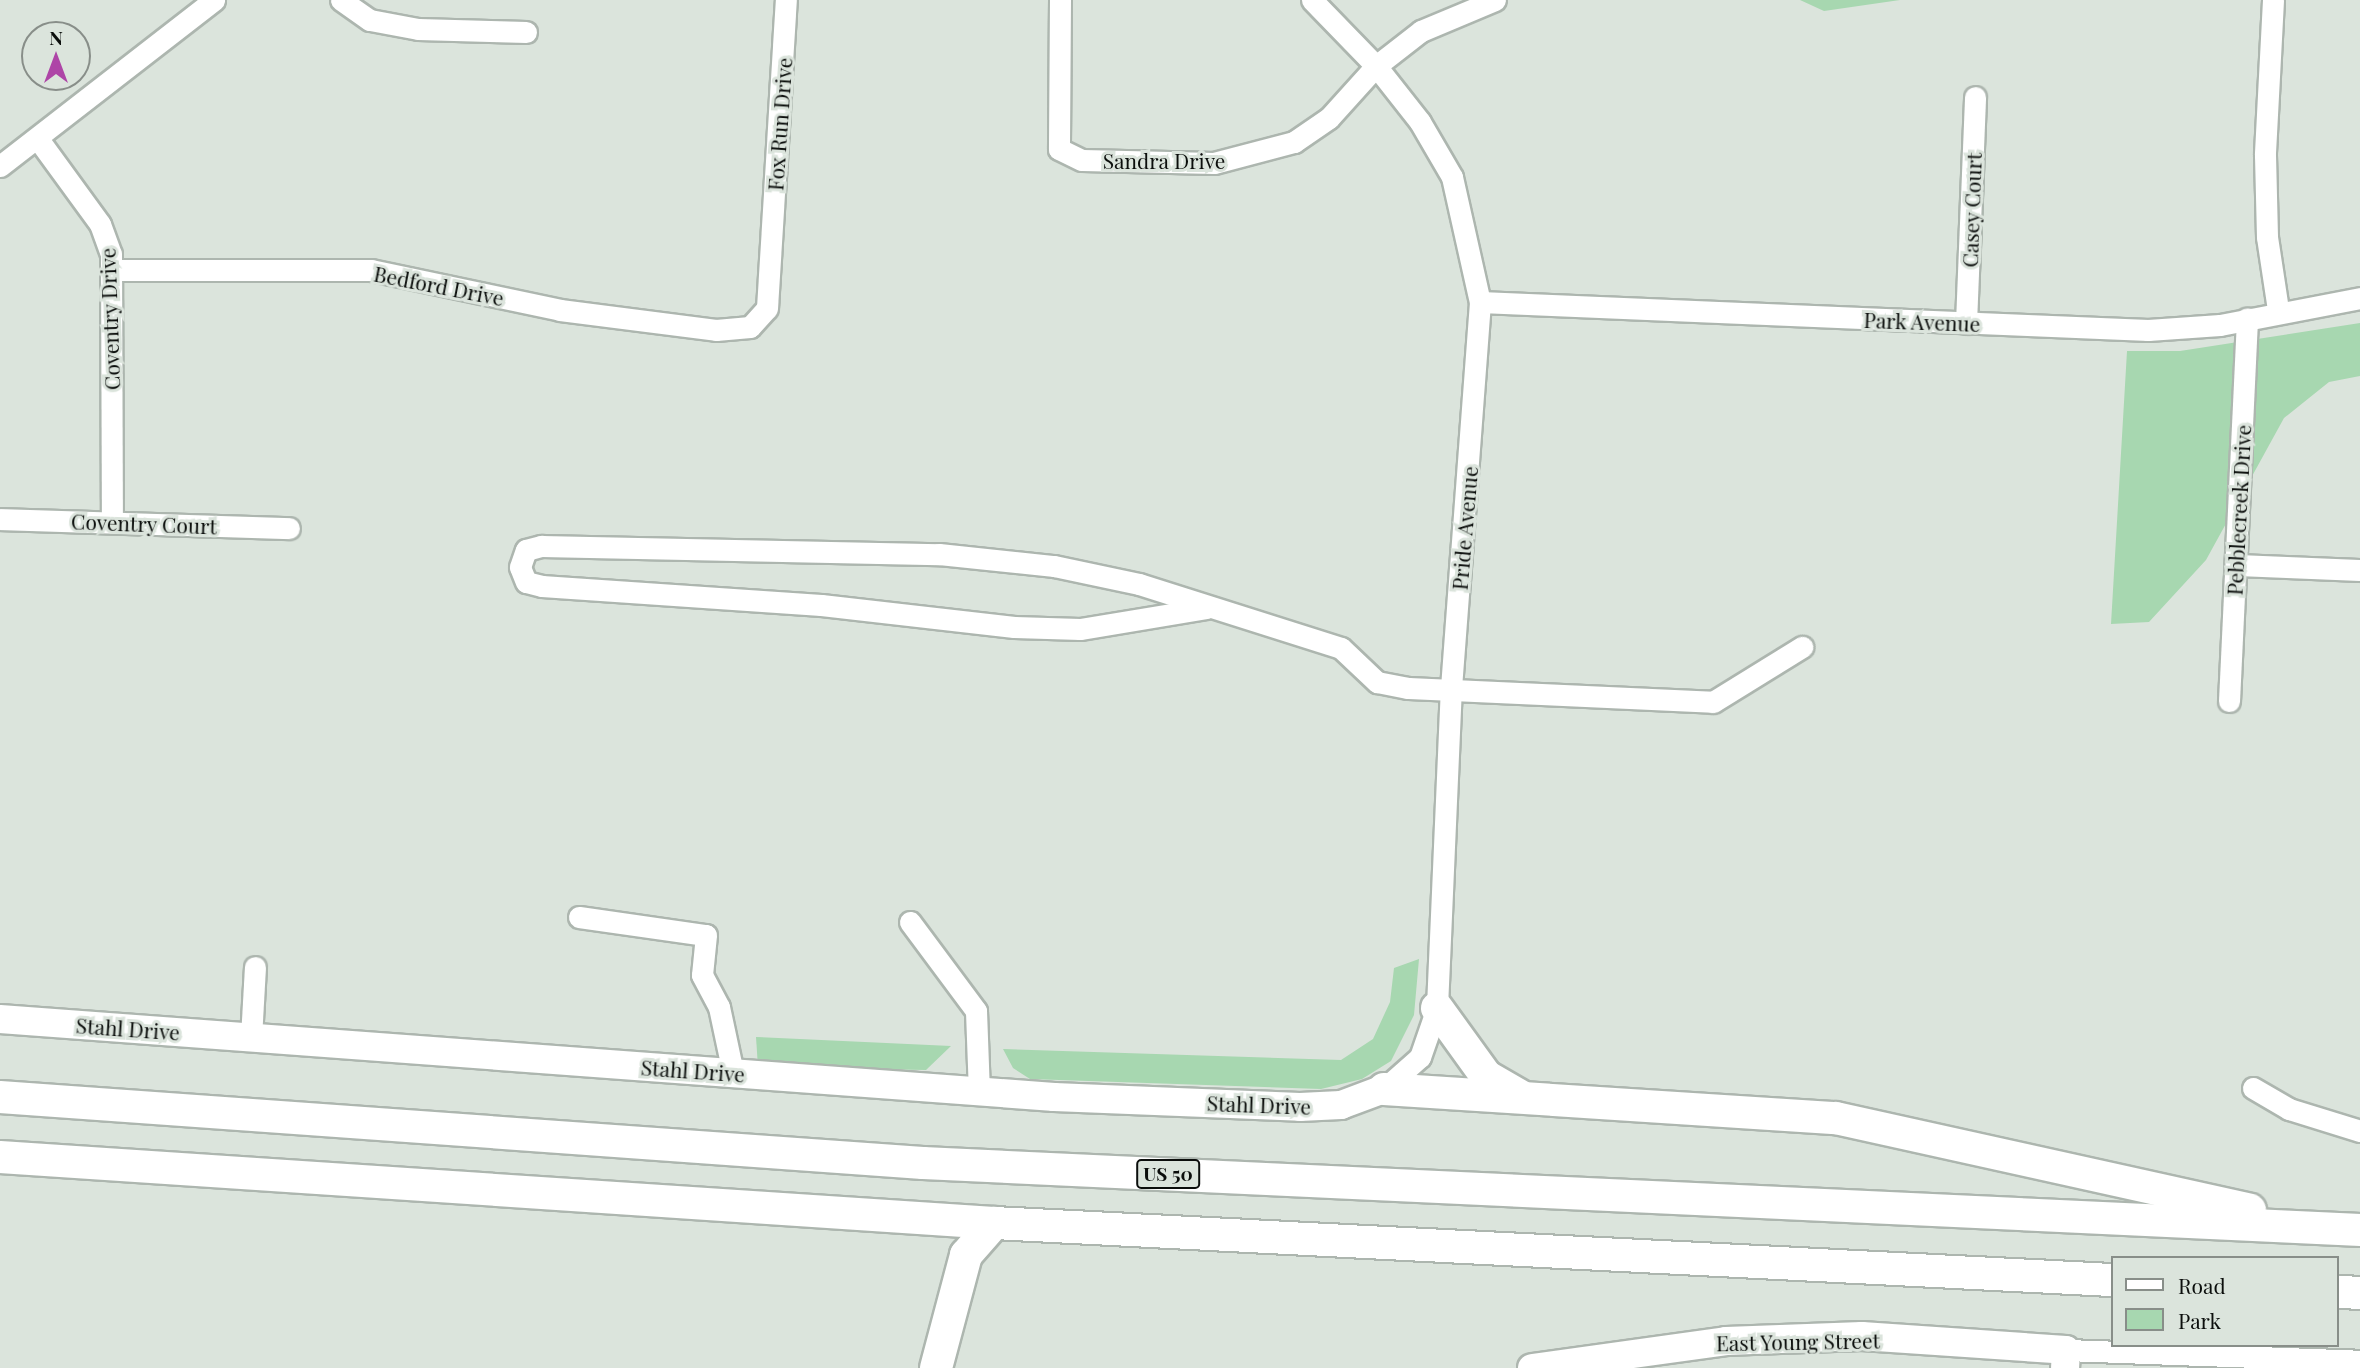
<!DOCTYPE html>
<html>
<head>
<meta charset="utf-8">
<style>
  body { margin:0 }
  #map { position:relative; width:2360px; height:1368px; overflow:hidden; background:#dbe4dc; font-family:"Playfair Display",serif }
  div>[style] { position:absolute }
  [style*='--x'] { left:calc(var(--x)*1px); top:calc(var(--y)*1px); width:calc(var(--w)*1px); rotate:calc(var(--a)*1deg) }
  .green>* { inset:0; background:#a7d7b0 }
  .roads { filter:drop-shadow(2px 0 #adb6af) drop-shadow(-2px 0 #adb6af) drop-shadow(0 2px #adb6af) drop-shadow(0 -2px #adb6af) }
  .minor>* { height:21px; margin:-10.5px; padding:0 10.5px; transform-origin:10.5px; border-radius:10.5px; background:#fff }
  .major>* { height:28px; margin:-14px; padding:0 14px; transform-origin:14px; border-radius:14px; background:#fff }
  .highway>* { height:32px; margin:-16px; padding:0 16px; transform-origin:16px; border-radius:16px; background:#fff }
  span { translate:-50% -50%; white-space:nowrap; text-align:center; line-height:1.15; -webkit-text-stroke:6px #dbe4dc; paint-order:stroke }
  .shield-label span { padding:2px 5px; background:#dbe4dc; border:2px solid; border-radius:5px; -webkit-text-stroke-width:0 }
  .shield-label { font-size:19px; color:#0b0e0c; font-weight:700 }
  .street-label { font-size:21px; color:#0b0e0c }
  .legend { position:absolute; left:2111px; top:1256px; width:228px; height:91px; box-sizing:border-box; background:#dbe4dc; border:2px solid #888e89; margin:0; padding:9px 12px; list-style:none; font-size:21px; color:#0b0e0c }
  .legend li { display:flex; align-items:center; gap:14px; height:35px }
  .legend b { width:35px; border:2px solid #888e89 }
  .north { position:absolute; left:21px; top:21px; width:70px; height:70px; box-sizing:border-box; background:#dbe4dc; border:2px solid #888e89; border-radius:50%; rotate:0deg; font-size:19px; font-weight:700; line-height:28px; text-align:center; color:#0b0e0c }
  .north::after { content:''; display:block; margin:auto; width:24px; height:32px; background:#ae45a7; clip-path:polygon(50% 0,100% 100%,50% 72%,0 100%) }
</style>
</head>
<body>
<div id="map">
  <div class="green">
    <i style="clip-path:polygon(1800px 0,1900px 0,1824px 11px)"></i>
    <i style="clip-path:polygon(2360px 323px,2360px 376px,2329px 382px,2284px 418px,2206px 560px,2149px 622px,2111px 624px,2127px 351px,2180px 351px)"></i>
    <i style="clip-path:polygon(1419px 959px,1414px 1015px,1391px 1061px,1362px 1079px,1321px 1089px,1030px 1079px,1013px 1068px,1003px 1049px,1341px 1060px,1373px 1039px,1390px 1002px,1394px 968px)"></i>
    <i style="clip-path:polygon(756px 1037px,951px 1046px,926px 1070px,758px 1067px)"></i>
  </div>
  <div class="roads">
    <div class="minor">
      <i style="--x:341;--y:0;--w:35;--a:35"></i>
      <i style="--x:370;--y:20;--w:49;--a:10.6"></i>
      <i style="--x:418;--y:29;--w:108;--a:1.6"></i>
      <i style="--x:1060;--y:0;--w:149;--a:90.4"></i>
      <i style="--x:1059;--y:149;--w:25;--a:26"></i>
      <i style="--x:1082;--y:160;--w:132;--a:1.3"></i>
      <i style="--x:1214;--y:163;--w:83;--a:-14.7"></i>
      <i style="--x:1294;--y:142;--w:42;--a:-34.4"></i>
      <i style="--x:1329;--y:118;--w:70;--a:-47.9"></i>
      <i style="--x:1376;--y:66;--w:57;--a:-37.9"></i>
      <i style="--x:1421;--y:31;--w:80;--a:-22.7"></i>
      <i style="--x:1312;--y:0;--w:92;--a:45.9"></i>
      <i style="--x:1376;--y:66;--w:71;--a:51.8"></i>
      <i style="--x:1420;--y:122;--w:64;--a:59.8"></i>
      <i style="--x:1452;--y:177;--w:128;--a:77.4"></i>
      <i style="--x:1480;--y:302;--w:385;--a:94.3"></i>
      <i style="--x:1451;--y:686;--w:322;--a:92.5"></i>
      <i style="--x:1437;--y:1008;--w:52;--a:109.1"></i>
      <i style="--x:1420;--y:1057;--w:48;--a:138.4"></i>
      <i style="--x:2273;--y:0;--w:155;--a:93"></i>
      <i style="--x:2265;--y:155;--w:82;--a:88.6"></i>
      <i style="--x:2267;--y:237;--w:74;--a:81.4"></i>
      <i style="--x:38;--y:139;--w:105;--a:53.9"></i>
      <i style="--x:100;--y:224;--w:32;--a:70"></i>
      <i style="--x:111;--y:254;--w:268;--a:89.8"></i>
      <i style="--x:0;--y:166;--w:271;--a:-37.8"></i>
      <i style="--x:112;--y:270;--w:259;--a:0"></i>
      <i style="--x:371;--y:270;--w:193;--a:11.9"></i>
      <i style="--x:560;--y:310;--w:157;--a:7.3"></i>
      <i style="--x:716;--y:330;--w:34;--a:-5"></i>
      <i style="--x:750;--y:327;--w:25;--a:-48"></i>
      <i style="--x:767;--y:308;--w:309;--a:-86.5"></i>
      <i style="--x:1480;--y:302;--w:669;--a:2.4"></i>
      <i style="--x:2148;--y:330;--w:72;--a:-4"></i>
      <i style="--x:2220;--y:325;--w:143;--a:-10.9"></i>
      <i style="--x:1966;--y:323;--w:226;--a:-87.7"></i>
      <i style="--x:0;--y:519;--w:289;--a:1.8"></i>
      <i style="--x:2236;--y:565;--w:124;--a:2.3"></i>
      <i style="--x:1207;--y:608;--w:129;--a:170.6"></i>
      <i style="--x:1080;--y:629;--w:66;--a:-178.3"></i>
      <i style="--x:1014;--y:627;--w:194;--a:-173.5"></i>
      <i style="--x:821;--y:605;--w:280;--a:-176.1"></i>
      <i style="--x:542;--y:586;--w:16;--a:-166"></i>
      <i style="--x:526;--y:582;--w:16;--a:-112"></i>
      <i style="--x:520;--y:567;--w:18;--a:-71"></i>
      <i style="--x:526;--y:550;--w:16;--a:-15"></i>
      <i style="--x:541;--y:546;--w:398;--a:1.2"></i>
      <i style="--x:939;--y:554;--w:116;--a:6"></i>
      <i style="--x:1054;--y:566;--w:87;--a:12"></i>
      <i style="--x:1139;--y:584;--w:212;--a:17.6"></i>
      <i style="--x:1341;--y:648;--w:50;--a:43.4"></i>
      <i style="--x:1377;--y:682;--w:32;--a:11"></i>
      <i style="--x:1408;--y:688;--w:305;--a:2.6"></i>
      <i style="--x:1713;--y:702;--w:105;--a:-31.7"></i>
      <i style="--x:2229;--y:701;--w:383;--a:-87.3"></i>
      <i style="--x:579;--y:917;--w:128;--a:8.1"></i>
      <i style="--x:706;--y:935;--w:40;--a:95.7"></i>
      <i style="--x:702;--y:975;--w:36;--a:62"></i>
      <i style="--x:719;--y:1007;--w:67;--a:78"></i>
      <i style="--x:910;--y:922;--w:111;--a:53.4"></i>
      <i style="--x:976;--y:1011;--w:80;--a:87.9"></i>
      <i style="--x:251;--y:1038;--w:71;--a:-86.8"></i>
      <i style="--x:2253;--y:1088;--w:42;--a:30.3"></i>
      <i style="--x:2289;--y:1109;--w:74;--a:17.2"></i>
      <i style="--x:2066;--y:1350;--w:294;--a:2.1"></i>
    </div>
    <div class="major">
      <i style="--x:0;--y:1019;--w:1057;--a:4.23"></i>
      <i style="--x:1054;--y:1097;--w:246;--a:2.3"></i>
      <i style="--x:1300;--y:1107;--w:41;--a:-2.8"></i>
      <i style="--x:1341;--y:1105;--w:46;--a:-20.4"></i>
      <i style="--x:1532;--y:1368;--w:196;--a:-7.9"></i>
      <i style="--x:1726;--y:1341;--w:136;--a:-2.1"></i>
      <i style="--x:1862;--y:1336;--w:204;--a:3.9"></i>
      <i style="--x:2066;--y:1350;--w:18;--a:93"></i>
    </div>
    <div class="highway">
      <i style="--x:1437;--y:1008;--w:84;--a:54.2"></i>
      <i style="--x:1486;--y:1076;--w:39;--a:30"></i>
      <i style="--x:1384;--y:1089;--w:453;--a:3.7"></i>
      <i style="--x:1836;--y:1118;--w:424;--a:12.5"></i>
      <i style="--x:0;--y:1097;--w:925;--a:4.09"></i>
      <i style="--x:923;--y:1163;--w:1439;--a:2.67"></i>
      <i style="--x:0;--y:1157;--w:996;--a:3.8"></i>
      <i style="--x:994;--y:1223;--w:1120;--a:2.92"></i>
      <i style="--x:2337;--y:1292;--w:23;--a:2"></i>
      <i style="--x:936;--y:1368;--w:117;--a:-75.1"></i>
      <i style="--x:966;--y:1255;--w:43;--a:-48.8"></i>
    </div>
  </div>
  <div class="shield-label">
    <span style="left:1168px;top:1174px">US 50</span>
  </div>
  <div class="street-label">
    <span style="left:779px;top:124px;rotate:-86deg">Fox Run Drive</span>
    <span style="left:1164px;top:160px">Sandra Drive</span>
    <span style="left:1971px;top:210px;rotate:-88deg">Casey Court</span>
    <span style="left:439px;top:285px;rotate:11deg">Bedford Drive</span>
    <span style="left:109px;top:319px;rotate:-92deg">Coventry Drive</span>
    <span style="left:1922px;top:321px;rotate:2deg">Park Avenue</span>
    <span style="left:2238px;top:510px;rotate:-87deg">Pebblecreek Drive</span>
    <span style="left:144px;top:523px;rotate:2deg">Coventry Court</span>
    <span style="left:1464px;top:528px;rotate:-85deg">Pride Avenue</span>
    <span style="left:128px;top:1028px;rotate:4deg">Stahl Drive</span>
    <span style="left:693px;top:1070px;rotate:4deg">Stahl Drive</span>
    <span style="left:1259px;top:1104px;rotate:2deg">Stahl Drive</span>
    <span style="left:1798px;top:1341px;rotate:-1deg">East Young Street</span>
  </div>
  <ul class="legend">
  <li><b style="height:9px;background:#fff"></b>Road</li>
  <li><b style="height:19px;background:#a7d7b0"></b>Park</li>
  </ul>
  <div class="north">N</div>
</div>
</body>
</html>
